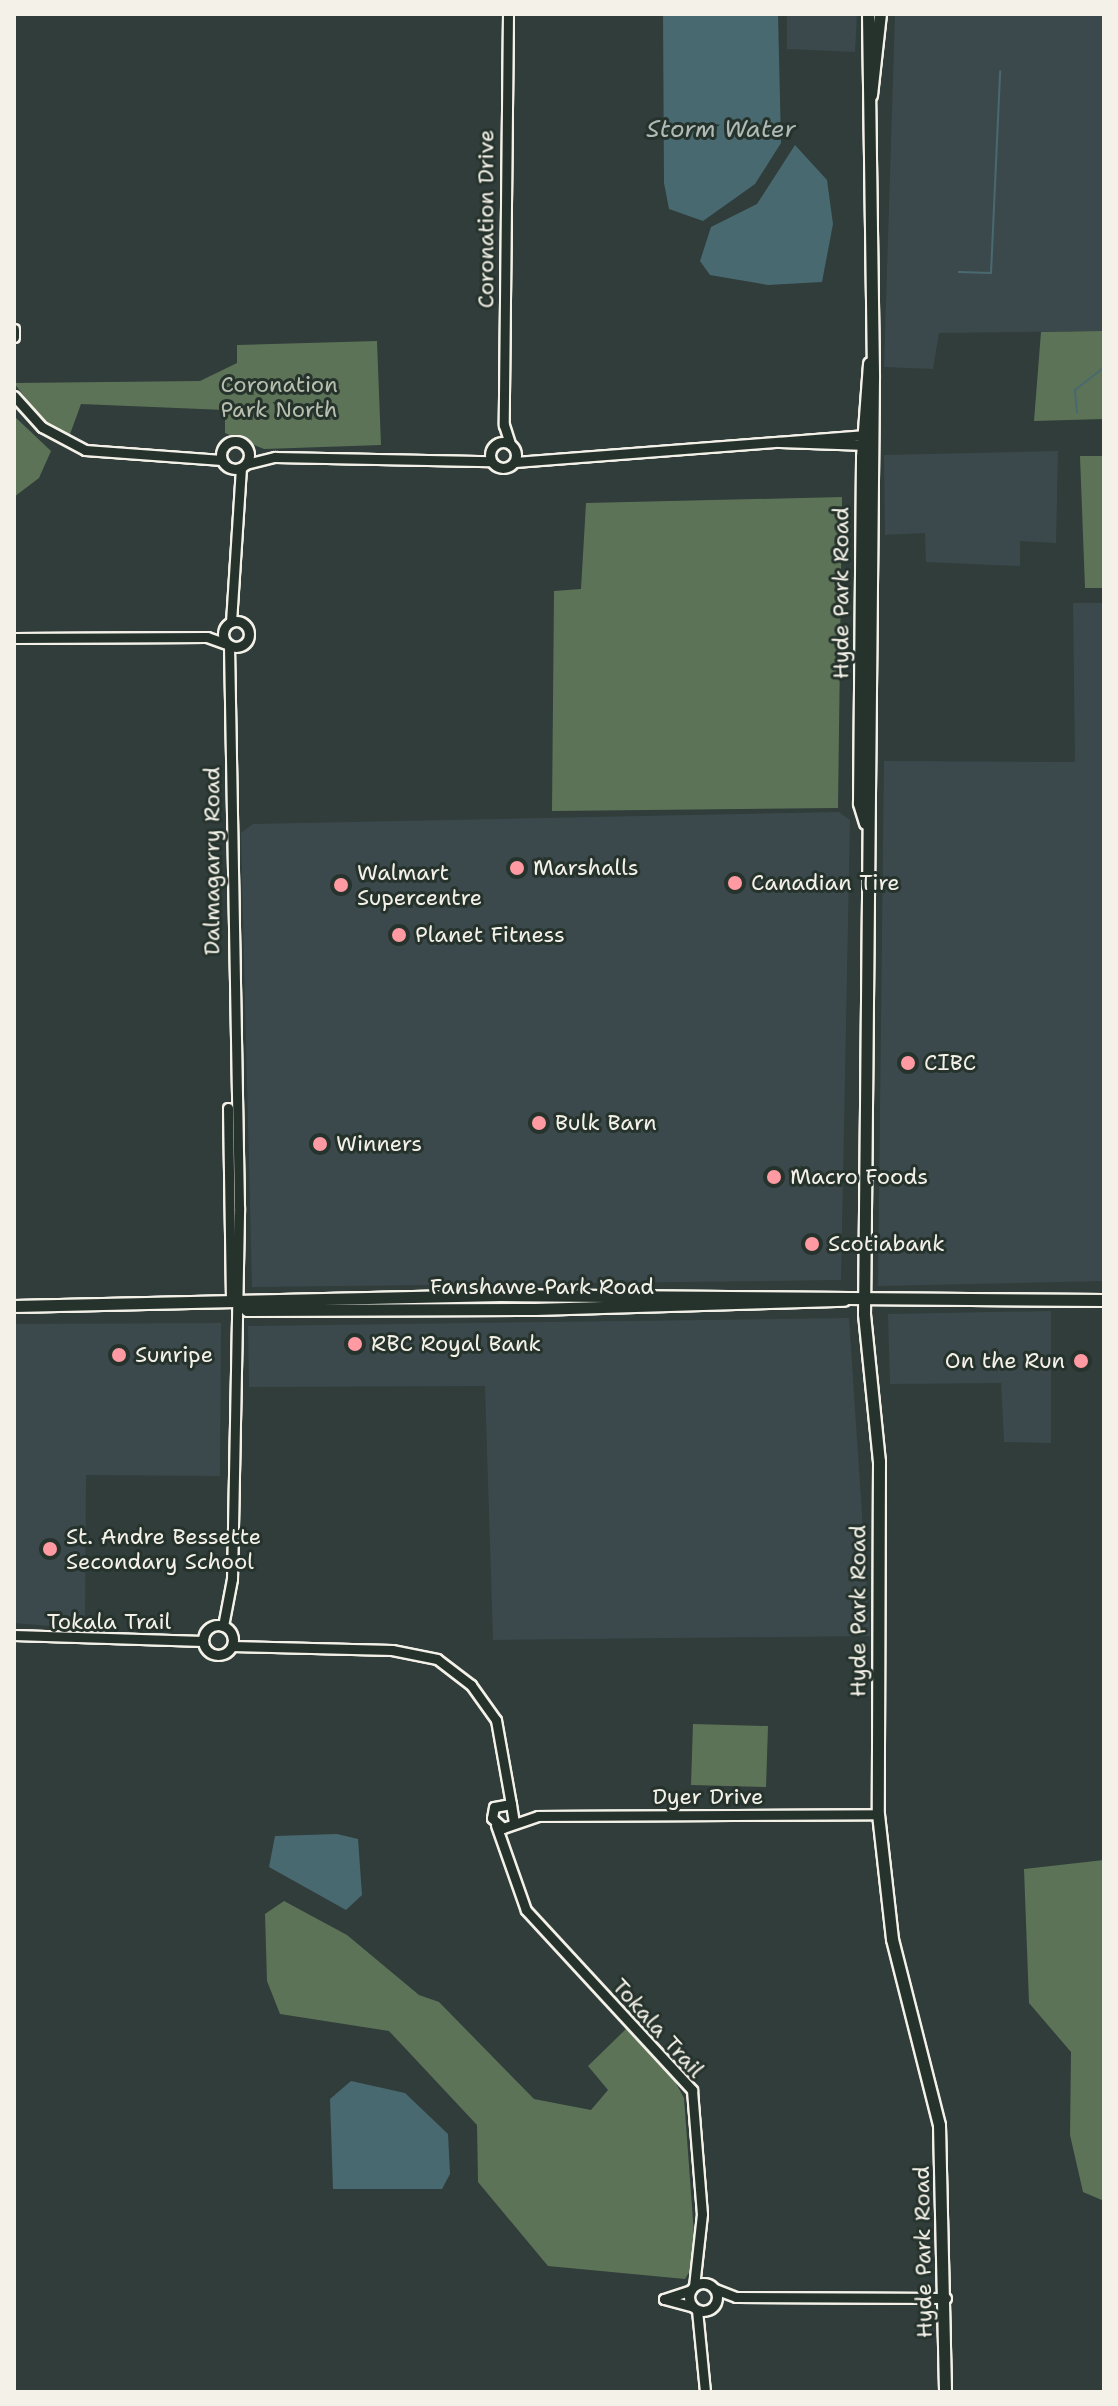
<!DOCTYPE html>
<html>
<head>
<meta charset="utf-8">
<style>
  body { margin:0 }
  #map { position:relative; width:1118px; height:2406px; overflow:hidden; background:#303d3b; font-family:"Shantell Sans",sans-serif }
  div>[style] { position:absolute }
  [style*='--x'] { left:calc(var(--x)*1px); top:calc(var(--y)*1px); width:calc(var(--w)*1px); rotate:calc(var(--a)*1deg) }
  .built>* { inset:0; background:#3c494c }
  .green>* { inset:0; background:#5d7357 }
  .water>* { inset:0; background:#496970 }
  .stream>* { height:2px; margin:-1px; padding:0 1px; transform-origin:1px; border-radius:1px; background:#496970 }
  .roads { filter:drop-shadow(2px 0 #f4f1e8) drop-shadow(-2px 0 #f4f1e8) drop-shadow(0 2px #f4f1e8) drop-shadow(0 -2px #f4f1e8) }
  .minor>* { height:9px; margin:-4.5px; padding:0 4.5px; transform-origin:4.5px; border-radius:4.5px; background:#26332d }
  .minor>.ring { margin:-4.5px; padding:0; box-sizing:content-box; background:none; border:9px solid #26332d; border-radius:50% }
  .major>* { height:11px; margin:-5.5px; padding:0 5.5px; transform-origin:5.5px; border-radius:5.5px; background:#26332d }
  .dots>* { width:22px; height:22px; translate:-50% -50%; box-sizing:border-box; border:4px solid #26332d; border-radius:50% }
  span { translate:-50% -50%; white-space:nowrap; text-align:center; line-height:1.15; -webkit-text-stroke:6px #26332d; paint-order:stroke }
  .street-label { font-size:22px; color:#f4f1e8 }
  .park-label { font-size:22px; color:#b8bfae }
  .poi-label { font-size:22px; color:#f4f1e8 }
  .left { translate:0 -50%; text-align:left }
  .right { translate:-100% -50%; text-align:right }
  .water-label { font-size:24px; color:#b0bbb8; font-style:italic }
  .frame { position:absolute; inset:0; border:16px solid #f4f1e8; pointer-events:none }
</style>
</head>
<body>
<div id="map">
  <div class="built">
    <i style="clip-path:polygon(787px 14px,857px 14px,855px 52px,787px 49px)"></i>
    <i style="clip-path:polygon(895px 14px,1104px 14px,1104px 331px,939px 333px,933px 369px,884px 367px)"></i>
    <i style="clip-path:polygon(1058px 451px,1056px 543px,1020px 541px,1020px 566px,926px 562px,925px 533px,885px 535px,884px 455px)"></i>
    <i style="clip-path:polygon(1073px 603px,1104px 603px,1104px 1281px,878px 1286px,884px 761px,1075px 762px)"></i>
    <i style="clip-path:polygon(839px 812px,850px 820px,841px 1280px,252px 1287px,241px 833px,253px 824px)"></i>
    <i style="clip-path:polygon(1051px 1311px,1051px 1443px,1004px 1442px,1001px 1383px,890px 1384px,888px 1314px)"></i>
    <i style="clip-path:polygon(849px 1318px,870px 1636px,493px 1640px,485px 1386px,249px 1387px,248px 1326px)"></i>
    <i style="clip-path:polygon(221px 1323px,220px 1476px,86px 1475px,85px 1629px,14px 1623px,14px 1324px)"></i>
  </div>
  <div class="green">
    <i style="clip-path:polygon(1104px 331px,1104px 419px,1034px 421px,1041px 332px)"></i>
    <i style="clip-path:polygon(377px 341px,381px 445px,264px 449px,225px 433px,225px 410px,81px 404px,69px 437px,41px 418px,14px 383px,200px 381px,237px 363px,237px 345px)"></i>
    <i style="clip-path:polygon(14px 416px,51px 451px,39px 478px,14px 497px)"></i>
    <i style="clip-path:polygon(1080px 456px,1104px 456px,1104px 588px,1085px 588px)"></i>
    <i style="clip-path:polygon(842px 497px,838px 808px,552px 811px,554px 591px,581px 589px,586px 503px)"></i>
    <i style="clip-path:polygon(693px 1724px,768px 1726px,766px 1787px,691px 1785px)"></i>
    <i style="clip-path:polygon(1104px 1860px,1104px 2201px,1083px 2192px,1070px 2135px,1071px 2052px,1029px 2003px,1024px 1869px)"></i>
    <i style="clip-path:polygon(284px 1901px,347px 1935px,419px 1995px,439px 2002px,534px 2099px,591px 2110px,608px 2090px,588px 2066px,626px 2029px,671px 2074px,684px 2098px,696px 2261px,685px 2279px,548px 2266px,478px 2182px,477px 2125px,389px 2031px,280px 2014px,267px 1981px,265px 1914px)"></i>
  </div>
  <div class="water">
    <i style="clip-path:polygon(663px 14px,778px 14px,781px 143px,755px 184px,703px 221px,669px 209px,664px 183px)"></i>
    <i style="clip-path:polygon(795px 145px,827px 180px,833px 224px,822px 282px,768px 285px,710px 275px,700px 261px,711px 227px,757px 204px)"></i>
    <i style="clip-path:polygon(337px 1834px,358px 1839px,362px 1895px,346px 1910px,269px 1867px,275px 1836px)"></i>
    <i style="clip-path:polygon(351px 2081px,405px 2093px,448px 2134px,450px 2174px,442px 2189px,333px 2189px,330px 2099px)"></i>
  </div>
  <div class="stream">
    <i style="--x:959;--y:272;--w:32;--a:2"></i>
    <i style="--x:991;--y:273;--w:202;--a:-87.4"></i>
    <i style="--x:1077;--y:413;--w:23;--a:-95"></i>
    <i style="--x:1075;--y:390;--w:37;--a:-38"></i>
  </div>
  <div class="roads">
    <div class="minor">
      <i style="--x:508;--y:14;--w:411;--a:90.6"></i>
      <i style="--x:504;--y:425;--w:20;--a:72"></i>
      <i style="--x:14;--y:329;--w:8;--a:90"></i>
      <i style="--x:14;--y:396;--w:42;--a:47.9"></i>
      <i style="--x:42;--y:427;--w:49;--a:28.1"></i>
      <i style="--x:85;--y:450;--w:137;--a:4.2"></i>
      <i class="ring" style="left:221px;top:441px;width:19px;height:19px"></i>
      <i class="ring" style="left:490px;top:442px;width:17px;height:17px"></i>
      <i style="--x:779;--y:442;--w:88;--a:2"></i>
      <i style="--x:515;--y:462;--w:355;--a:-4.4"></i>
      <i style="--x:246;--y:464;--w:30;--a:-14"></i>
      <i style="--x:275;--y:457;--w:216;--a:1.1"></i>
      <i class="ring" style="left:223px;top:621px;width:17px;height:17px"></i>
      <i style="--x:231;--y:622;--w:154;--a:-86.3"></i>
      <i style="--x:14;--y:638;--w:193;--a:-0.3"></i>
      <i style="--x:207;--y:637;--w:20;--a:20"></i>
      <i style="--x:228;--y:1108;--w:192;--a:89.1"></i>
      <i class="ring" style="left:203px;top:1625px;width:21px;height:21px"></i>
      <i style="--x:223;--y:1626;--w:48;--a:-79.2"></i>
      <i style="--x:232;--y:1579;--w:372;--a:-88.9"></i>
      <i style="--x:239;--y:1207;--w:561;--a:-91.02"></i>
      <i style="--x:14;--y:1635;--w:189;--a:1.8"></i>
      <i style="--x:232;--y:1646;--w:160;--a:1.4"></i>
      <i style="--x:392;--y:1650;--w:46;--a:11.3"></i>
      <i style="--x:437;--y:1659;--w:43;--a:37.4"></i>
      <i style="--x:471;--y:1685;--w:43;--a:54.5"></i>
      <i style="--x:496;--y:1720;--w:85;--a:79.9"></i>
      <i style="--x:514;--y:1823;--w:19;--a:-99"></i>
      <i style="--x:511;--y:1804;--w:17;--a:170"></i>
      <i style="--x:494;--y:1807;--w:11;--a:100"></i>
      <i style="--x:492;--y:1818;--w:15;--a:42"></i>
      <i style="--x:503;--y:1828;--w:37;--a:-19"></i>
      <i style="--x:538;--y:1816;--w:340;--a:-0.3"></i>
      <i style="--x:496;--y:1825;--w:90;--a:70.6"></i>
      <i style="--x:526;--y:1910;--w:245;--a:47.3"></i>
      <i style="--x:692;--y:2090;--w:124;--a:85.4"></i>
      <i style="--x:702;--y:2214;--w:72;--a:96.3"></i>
      <i class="ring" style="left:689px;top:2283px;width:19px;height:19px"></i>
      <i style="--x:715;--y:2289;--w:22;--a:21"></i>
      <i style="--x:736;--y:2297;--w:210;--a:0.3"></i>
      <i style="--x:664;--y:2299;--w:30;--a:15"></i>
      <i style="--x:664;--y:2299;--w:28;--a:-18"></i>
      <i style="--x:697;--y:2310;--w:82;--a:84.4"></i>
    </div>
    <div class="major">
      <i style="--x:868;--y:14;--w:363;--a:89.2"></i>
      <i style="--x:873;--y:377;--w:937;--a:90.55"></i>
      <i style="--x:864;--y:1314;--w:148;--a:84.2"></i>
      <i style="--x:879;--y:1461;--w:353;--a:90.2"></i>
      <i style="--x:878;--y:1814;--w:126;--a:83.6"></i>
      <i style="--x:892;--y:1939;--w:192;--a:75.8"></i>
      <i style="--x:939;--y:2125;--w:267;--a:88.7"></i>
      <i style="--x:871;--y:95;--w:81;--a:-83.7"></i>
      <i style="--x:865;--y:823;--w:21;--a:-107"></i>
      <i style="--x:859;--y:803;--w:346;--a:-89.5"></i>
      <i style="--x:862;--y:457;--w:94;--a:-85.7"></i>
      <i style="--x:241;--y:1303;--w:9;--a:49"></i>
      <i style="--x:247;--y:1310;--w:288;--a:-0.2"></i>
      <i style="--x:535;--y:1309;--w:309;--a:-1.7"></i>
      <i style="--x:14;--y:1306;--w:487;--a:-1.3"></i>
      <i style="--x:501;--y:1295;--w:603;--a:0.48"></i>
    </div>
  </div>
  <div class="dots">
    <i style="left:517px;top:868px;background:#ff9aa2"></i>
    <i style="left:735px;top:883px;background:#ff9aa2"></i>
    <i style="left:341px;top:885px;background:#ff9aa2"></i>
    <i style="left:399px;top:935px;background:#ff9aa2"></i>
    <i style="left:908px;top:1063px;background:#ff9aa2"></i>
    <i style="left:539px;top:1123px;background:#ff9aa2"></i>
    <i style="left:320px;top:1144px;background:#ff9aa2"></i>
    <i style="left:774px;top:1177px;background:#ff9aa2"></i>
    <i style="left:812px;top:1244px;background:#ff9aa2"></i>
    <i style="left:355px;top:1344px;background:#ff9aa2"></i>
    <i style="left:119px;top:1355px;background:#ff9aa2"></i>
    <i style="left:1081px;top:1361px;background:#ff9aa2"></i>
    <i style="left:50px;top:1549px;background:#ff9aa2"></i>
  </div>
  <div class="street-label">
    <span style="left:486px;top:219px;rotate:-90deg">Coronation Drive</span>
    <span style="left:841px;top:593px;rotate:-90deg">Hyde Park Road</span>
    <span style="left:212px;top:861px;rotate:-90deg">Dalmagarry Road</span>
    <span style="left:542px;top:1287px">Fanshawe Park Road</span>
    <span style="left:858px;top:1611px;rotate:-90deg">Hyde Park Road</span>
    <span style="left:109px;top:1622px">Tokala Trail</span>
    <span style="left:708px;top:1797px">Dyer Drive</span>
    <span style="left:658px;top:2028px;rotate:48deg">Tokala Trail</span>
    <span style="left:923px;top:2252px;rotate:-91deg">Hyde Park Road</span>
  </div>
  <div class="park-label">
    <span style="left:279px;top:397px">Coronation<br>Park North</span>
  </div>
  <div class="poi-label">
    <span class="left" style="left:533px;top:868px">Marshalls</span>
    <span class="left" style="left:357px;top:885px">Walmart<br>Supercentre</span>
    <span class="left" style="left:751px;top:883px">Canadian Tire</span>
    <span class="left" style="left:415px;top:935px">Planet Fitness</span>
    <span class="left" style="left:924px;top:1063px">CIBC</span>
    <span class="left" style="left:555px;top:1123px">Bulk Barn</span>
    <span class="left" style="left:336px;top:1144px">Winners</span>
    <span class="left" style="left:790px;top:1177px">Macro Foods</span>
    <span class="left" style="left:828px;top:1244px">Scotiabank</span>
    <span class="left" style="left:371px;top:1344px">RBC Royal Bank</span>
    <span class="left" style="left:135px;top:1355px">Sunripe</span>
    <span class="right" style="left:1065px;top:1361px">On the Run</span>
    <span class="left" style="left:66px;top:1549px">St. Andre Bessette<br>Secondary School</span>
  </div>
  <div class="water-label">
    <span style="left:721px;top:130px">Storm Water</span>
  </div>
  <div class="frame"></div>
</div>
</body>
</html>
